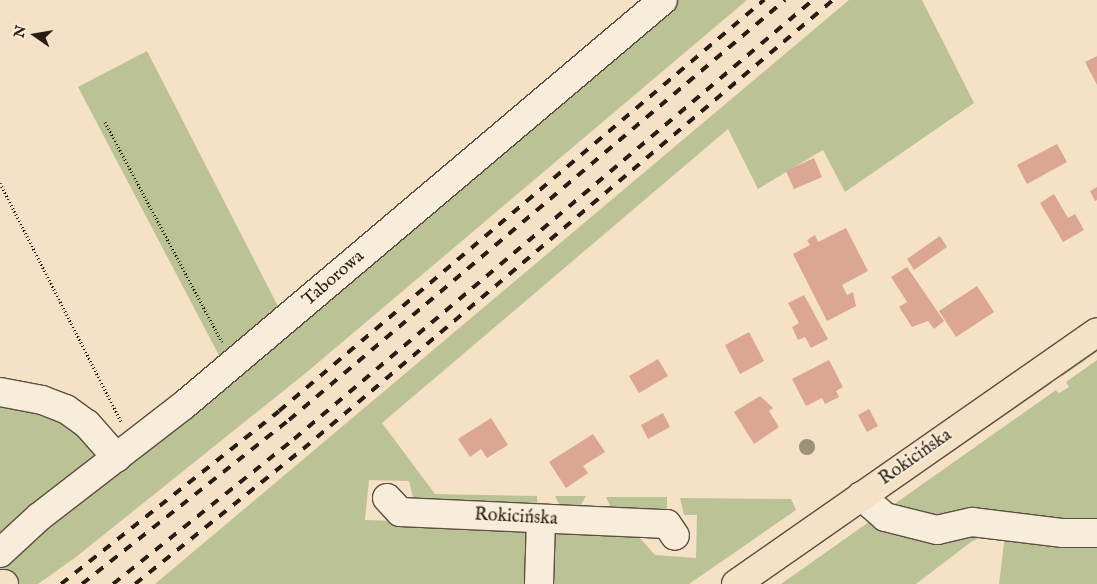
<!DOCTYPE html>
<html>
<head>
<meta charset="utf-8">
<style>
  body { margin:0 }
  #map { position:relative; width:1097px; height:584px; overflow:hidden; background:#f5e1c6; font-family:"IM FELL English",serif }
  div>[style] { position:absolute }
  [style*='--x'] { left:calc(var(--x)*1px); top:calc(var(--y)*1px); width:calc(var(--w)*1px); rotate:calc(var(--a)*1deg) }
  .green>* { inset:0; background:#bbc396 }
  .building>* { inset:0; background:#dba694 }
  .path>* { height:3px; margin-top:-1.5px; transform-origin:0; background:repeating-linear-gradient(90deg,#291d13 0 1px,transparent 0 3.5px) }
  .roads { filter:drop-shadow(1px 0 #5c4e40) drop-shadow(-1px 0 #5c4e40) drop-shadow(0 1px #5c4e40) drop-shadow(0 -1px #5c4e40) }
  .minor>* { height:28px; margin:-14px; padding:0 14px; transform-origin:14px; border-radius:14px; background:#f8ecda }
  .major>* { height:28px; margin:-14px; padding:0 14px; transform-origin:14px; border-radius:14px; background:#f5e1c6 }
  .highway>* { height:28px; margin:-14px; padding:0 14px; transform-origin:14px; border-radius:14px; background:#f5e1c6 }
  .rail>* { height:4px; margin-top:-2px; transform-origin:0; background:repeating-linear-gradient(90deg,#291d13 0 9px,transparent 0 18px) }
  .trees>* { width:16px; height:16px; margin:-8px; border-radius:50%; background:#9d9179 }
  span { translate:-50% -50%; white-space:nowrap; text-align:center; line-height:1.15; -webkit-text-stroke:4px #f8ecda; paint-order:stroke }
  .street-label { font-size:18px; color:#291d13 }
  .north { position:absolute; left:10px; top:10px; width:50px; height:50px; -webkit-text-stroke:4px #f8ecda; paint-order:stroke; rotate:283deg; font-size:14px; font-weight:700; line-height:20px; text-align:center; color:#291d13 }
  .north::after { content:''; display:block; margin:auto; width:18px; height:22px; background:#291d13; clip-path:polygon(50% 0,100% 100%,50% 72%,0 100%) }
</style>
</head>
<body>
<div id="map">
  <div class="green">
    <i style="clip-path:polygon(673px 0,747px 0,307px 372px,76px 557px,38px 584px,0 584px,0 567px,25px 544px)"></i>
    <i style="clip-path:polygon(849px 0,922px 0,974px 103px,845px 192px,823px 150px,758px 189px,728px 129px,382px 423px,435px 494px,537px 496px,538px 512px,414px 501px,409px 481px,369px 480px,365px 520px,521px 525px,526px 532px,526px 584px,155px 584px)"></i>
    <i style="clip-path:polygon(147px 51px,282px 314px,223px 363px,78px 87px)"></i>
    <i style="clip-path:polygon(1097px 346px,1097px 352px,1061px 377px,1063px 371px)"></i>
    <i style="clip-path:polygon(1097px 360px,1097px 584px,999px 584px,1005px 535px,983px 536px,971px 542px,916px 584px,781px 584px,1056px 390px,1059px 393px,1069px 387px,1066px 382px)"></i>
    <i style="clip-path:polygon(1047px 381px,1052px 383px,880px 502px,882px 497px)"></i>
    <i style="clip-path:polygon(0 402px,67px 421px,98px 456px,0 538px)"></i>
    <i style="clip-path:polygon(555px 496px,586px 496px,579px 508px,561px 508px)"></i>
    <i style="clip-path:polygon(606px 497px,667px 497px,667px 508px,664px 513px,612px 510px)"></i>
    <i style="clip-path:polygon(680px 498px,791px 499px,796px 510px,689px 584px,550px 584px,551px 535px,556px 529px,632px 529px,655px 555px,696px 558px,697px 515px,684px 515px)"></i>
  </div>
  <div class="building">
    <i style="clip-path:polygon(1097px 56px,1097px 85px,1085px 62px)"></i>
    <i style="clip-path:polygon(1057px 144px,1067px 162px,1027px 184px,1017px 165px)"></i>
    <i style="clip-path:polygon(814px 158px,822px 177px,794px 189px,786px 171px)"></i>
    <i style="clip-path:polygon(1097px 187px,1097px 200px,1095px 201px,1090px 191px)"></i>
    <i style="clip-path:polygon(1054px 194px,1068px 218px,1075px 214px,1084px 230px,1063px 242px,1040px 203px)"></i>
    <i style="clip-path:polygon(846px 228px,868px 271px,842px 285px,847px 295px,853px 292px,856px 306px,827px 321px,793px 254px,810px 245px,807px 240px,815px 235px,818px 242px)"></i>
    <i style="clip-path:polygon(940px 236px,947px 247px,914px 270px,907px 259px)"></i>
    <i style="clip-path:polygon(907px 267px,944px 321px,934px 329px,928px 321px,912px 327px,899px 307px,907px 302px,891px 277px)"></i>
    <i style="clip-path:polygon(977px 286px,994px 312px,956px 337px,939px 311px)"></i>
    <i style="clip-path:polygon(804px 295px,828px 339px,811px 348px,805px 337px,798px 340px,792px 327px,799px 323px,788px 303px)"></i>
    <i style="clip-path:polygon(749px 332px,764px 361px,740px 374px,725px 345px)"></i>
    <i style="clip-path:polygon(658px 359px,668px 376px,639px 393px,629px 376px)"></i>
    <i style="clip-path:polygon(829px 360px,843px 387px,836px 391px,839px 397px,825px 404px,822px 398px,806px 406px,792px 379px)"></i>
    <i style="clip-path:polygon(760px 396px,773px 408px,769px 411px,779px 427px,754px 444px,734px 412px)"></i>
    <i style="clip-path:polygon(869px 409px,878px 426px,867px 432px,858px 415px)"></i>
    <i style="clip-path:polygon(663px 413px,670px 427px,648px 439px,641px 425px)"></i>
    <i style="clip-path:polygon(491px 418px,508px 445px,487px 458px,481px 449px,470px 457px,458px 439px)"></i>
    <i style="clip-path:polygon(593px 434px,605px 452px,583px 466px,588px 473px,566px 488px,549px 462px)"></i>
  </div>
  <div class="path">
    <i style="--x:105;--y:122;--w:249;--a:62"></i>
    <i style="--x:0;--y:183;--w:268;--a:63.1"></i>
  </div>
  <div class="roads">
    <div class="minor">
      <i style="--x:0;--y:392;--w:43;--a:10.8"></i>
      <i style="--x:42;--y:400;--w:26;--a:21"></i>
      <i style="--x:66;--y:409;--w:26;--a:36"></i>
      <i style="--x:87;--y:424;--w:45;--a:48.6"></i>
      <i style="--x:861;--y:496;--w:32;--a:41"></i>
      <i style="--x:885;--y:517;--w:54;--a:14"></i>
      <i style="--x:937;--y:530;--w:36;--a:-13"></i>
      <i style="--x:972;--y:522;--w:92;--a:6.9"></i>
      <i style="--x:1063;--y:533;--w:34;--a:0"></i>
      <i style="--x:387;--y:498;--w:19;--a:47"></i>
      <i style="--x:400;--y:512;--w:267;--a:2.6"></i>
      <i style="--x:667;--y:524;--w:14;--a:56"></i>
      <i style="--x:0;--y:553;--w:53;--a:-42.7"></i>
      <i style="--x:39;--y:517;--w:183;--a:-37.7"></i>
      <i style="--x:184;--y:405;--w:627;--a:-40.21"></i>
      <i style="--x:539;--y:584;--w:64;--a:-88.2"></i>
    </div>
    <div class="major">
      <i style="--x:736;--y:584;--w:440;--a:-34.9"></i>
    </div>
    <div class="highway">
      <i style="--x:0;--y:584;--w:4;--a:0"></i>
    </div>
  </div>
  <div class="rail">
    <i style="--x:61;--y:584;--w:278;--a:-38.4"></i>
    <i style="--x:279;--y:411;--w:636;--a:-40.28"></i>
    <i style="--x:82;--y:584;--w:264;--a:-38.4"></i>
    <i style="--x:289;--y:420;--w:650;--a:-40.26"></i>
    <i style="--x:113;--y:584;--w:232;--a:-38.7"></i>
    <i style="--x:294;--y:439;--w:680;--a:-40.23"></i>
    <i style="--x:135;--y:584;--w:216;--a:-38.8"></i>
    <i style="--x:303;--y:449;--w:695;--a:-40.27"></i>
  </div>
  <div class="trees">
    <i style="left:807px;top:447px"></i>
  </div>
  <div class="street-label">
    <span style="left:334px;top:279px;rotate:-41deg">Taborowa</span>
    <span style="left:916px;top:458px;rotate:-35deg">Rokicińska</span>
    <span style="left:516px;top:518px;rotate:3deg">Rokicińska</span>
  </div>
  <div class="north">N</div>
</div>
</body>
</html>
